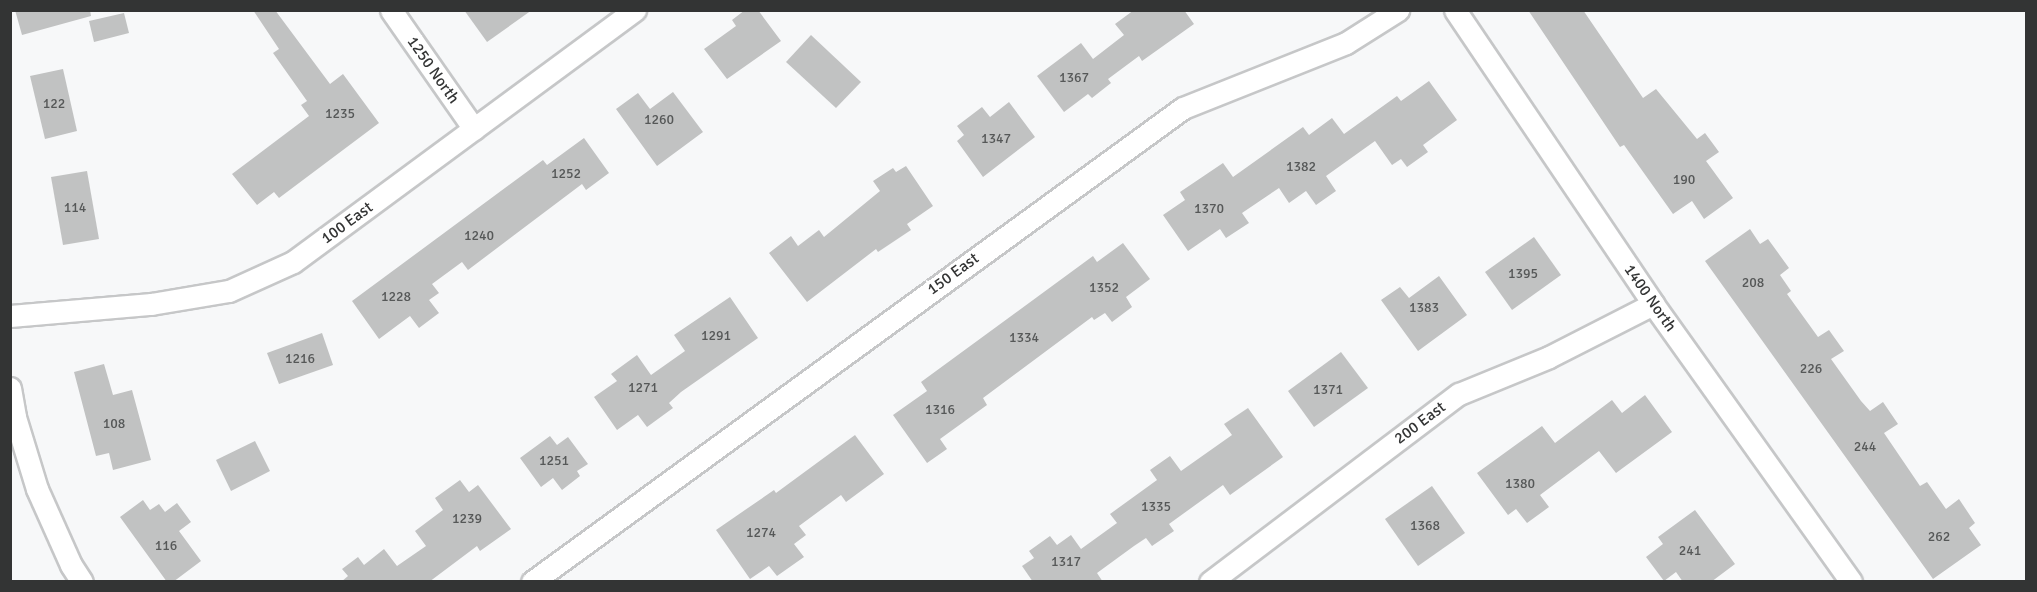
<!DOCTYPE html>
<html>
<head>
<meta charset="utf-8">
<style>
  body { margin:0 }
  #map { position:relative; width:2037px; height:592px; overflow:hidden; background:#f7f8f9; font-family:Signika,sans-serif }
  div>[style] { position:absolute }
  [style*='--x'] { left:calc(var(--x)*1px); top:calc(var(--y)*1px); width:calc(var(--w)*1px); rotate:calc(var(--a)*1deg) }
  .building>* { inset:0; background:#c1c2c2 }
  .roads { filter:drop-shadow(2px 0 #c6c7c8) drop-shadow(-2px 0 #c6c7c8) drop-shadow(0 2px #c6c7c8) drop-shadow(0 -2px #c6c7c8) }
  .street>* { height:21px; margin:-10.5px; padding:0 10.5px; transform-origin:10.5px; border-radius:10.5px; background:#fff }
  span { translate:-50% -50%; white-space:nowrap; text-align:center; line-height:1.15; -webkit-text-stroke:5px #fff; paint-order:stroke }
  .number-label { font-size:14px; color:#565858 }
  .number-label span { -webkit-text-stroke-width:0 }
  .street-label { font-size:16px; color:#333434 }
  .frame { position:absolute; inset:0; border:12px solid #333434; pointer-events:none }
</style>
</head>
<body>
<div id="map">
  <div class="building">
    <i style="clip-path:polygon(15px 10px,90px 10px,91px 16px,22px 35px)"></i>
    <i style="clip-path:polygon(253px 10px,275px 10px,330px 84px,343px 74px,379px 123px,279px 198px,274px 192px,257px 205px,232px 174px,309px 116px,301px 105px,307px 101px,273px 53px,279px 49px)"></i>
    <i style="clip-path:polygon(464px 10px,532px 10px,487px 42px)"></i>
    <i style="clip-path:polygon(745px 10px,758px 10px,781px 41px,727px 79px,704px 49px,736px 26px,732px 20px)"></i>
    <i style="clip-path:polygon(1134px 10px,1184px 10px,1194px 24px,1142px 61px,1139px 56px,1108px 79px,1111px 83px,1092px 98px,1088px 94px,1064px 112px,1037px 76px,1081px 43px,1093px 59px,1124px 35px,1115px 24px)"></i>
    <i style="clip-path:polygon(1528px 10px,1583px 10px,1643px 98px,1656px 89px,1697px 139px,1705px 133px,1719px 152px,1706px 161px,1733px 198px,1704px 219px,1692px 201px,1673px 214px,1624px 145px,1620px 147px)"></i>
    <i style="clip-path:polygon(124px 13px,129px 33px,94px 42px,89px 21px)"></i>
    <i style="clip-path:polygon(811px 35px,861px 82px,836px 108px,786px 62px)"></i>
    <i style="clip-path:polygon(63px 69px,77px 131px,45px 139px,30px 76px)"></i>
    <i style="clip-path:polygon(1429px 81px,1457px 120px,1423px 145px,1428px 152px,1407px 167px,1401px 159px,1392px 165px,1375px 141px,1326px 176px,1336px 191px,1316px 205px,1306px 191px,1289px 203px,1279px 188px,1242px 213px,1249px 223px,1226px 238px,1220px 229px,1188px 251px,1163px 215px,1185px 200px,1180px 192px,1223px 163px,1233px 177px,1303px 127px,1309px 135px,1332px 118px,1344px 134px,1397px 96px,1401px 101px)"></i>
    <i style="clip-path:polygon(673px 92px,703px 132px,657px 166px,616px 109px,638px 93px,650px 109px)"></i>
    <i style="clip-path:polygon(1009px 102px,1035px 137px,983px 177px,957px 141px,964px 135px,957px 126px,982px 107px,990px 117px)"></i>
    <i style="clip-path:polygon(584px 138px,609px 173px,586px 190px,582px 184px,468px 270px,462px 262px,432px 284px,439px 293px,429px 300px,439px 313px,419px 328px,410px 316px,379px 339px,352px 301px,543px 160px,547px 165px)"></i>
    <i style="clip-path:polygon(906px 166px,933px 206px,907px 224px,911px 230px,878px 252px,876px 249px,807px 302px,769px 253px,791px 236px,798px 246px,819px 230px,824px 237px,880px 191px,873px 181px,893px 168px,896px 172px)"></i>
    <i style="clip-path:polygon(87px 171px,99px 239px,63px 245px,51px 177px)"></i>
    <i style="clip-path:polygon(1750px 229px,1760px 244px,1768px 239px,1789px 268px,1780px 275px,1791px 291px,1787px 294px,1818px 337px,1829px 330px,1844px 351px,1831px 359px,1861px 401px,1870px 411px,1883px 402px,1898px 424px,1884px 433px,1920px 486px,1927px 482px,1946px 509px,1959px 499px,1975px 523px,1969px 528px,1981px 545px,1933px 579px,1705px 261px)"></i>
    <i style="clip-path:polygon(1534px 237px,1561px 275px,1512px 310px,1485px 272px)"></i>
    <i style="clip-path:polygon(1123px 243px,1150px 279px,1126px 297px,1132px 307px,1112px 322px,1105px 313px,1094px 320px,1092px 317px,983px 398px,987px 405px,940px 439px,947px 449px,927px 463px,893px 415px,927px 391px,921px 382px,1093px 256px,1097px 262px)"></i>
    <i style="clip-path:polygon(1439px 276px,1467px 315px,1418px 351px,1381px 300px,1400px 287px,1409px 298px)"></i>
    <i style="clip-path:polygon(730px 297px,758px 338px,681px 392px,669px 403px,673px 408px,647px 427px,638px 415px,617px 430px,594px 397px,617px 381px,611px 374px,637px 355px,651px 375px,685px 351px,674px 335px)"></i>
    <i style="clip-path:polygon(322px 333px,333px 365px,279px 384px,267px 353px)"></i>
    <i style="clip-path:polygon(1341px 352px,1368px 388px,1314px 427px,1288px 391px)"></i>
    <i style="clip-path:polygon(104px 364px,113px 395px,132px 390px,151px 460px,113px 470px,109px 453px,96px 456px,74px 372px)"></i>
    <i style="clip-path:polygon(1645px 395px,1672px 432px,1616px 473px,1599px 451px,1540px 495px,1549px 507px,1527px 523px,1516px 509px,1508px 515px,1477px 473px,1542px 426px,1555px 443px,1612px 400px,1622px 413px)"></i>
    <i style="clip-path:polygon(1248px 408px,1283px 457px,1230px 495px,1223px 485px,1169px 524px,1174px 531px,1152px 546px,1146px 538px,1134px 546px,1097px 573px,1103px 582px,1033px 582px,1022px 566px,1034px 558px,1029px 551px,1050px 536px,1057px 545px,1071px 535px,1081px 549px,1117px 523px,1110px 514px,1157px 480px,1150px 470px,1170px 456px,1181px 471px,1232px 435px,1224px 424px)"></i>
    <i style="clip-path:polygon(855px 435px,884px 474px,846px 502px,841px 495px,799px 526px,806px 535px,794px 544px,804px 557px,777px 576px,769px 566px,750px 579px,716px 530px,774px 490px,776px 493px)"></i>
    <i style="clip-path:polygon(550px 436px,557px 445px,568px 437px,588px 464px,577px 471px,580px 476px,562px 490px,553px 478px,541px 487px,520px 458px)"></i>
    <i style="clip-path:polygon(255px 441px,270px 471px,231px 491px,216px 460px)"></i>
    <i style="clip-path:polygon(460px 480px,469px 492px,478px 485px,511px 529px,480px 551px,477px 546px,429px 582px,341px 582px,348px 576px,342px 569px,358px 557px,364px 565px,384px 549px,397px 566px,426px 546px,415px 531px,443px 510px,435px 498px)"></i>
    <i style="clip-path:polygon(1432px 486px,1465px 533px,1418px 566px,1385px 519px)"></i>
    <i style="clip-path:polygon(143px 500px,150px 510px,159px 504px,165px 512px,177px 503px,191px 522px,179px 531px,201px 561px,173px 582px,167px 582px,120px 517px)"></i>
    <i style="clip-path:polygon(1695px 510px,1735px 564px,1711px 582px,1683px 582px,1676px 572px,1664px 581px,1646px 557px,1663px 544px,1658px 537px)"></i>
  </div>
  <div class="roads">
    <div class="street">
      <i style="--x:391;--y:10;--w:145;--a:55.1"></i>
      <i style="--x:1455;--y:10;--w:354;--a:56"></i>
      <i style="--x:1653;--y:304;--w:341;--a:54.5"></i>
      <i style="--x:10;--y:316;--w:142;--a:-4.9"></i>
      <i style="--x:151;--y:304;--w:79;--a:-9.5"></i>
      <i style="--x:229;--y:291;--w:70;--a:-24.4"></i>
      <i style="--x:293;--y:262;--w:425;--a:-36.4"></i>
      <i style="--x:10;--y:388;--w:29;--a:80"></i>
      <i style="--x:15;--y:417;--w:75;--a:73"></i>
      <i style="--x:37;--y:489;--w:83;--a:65.9"></i>
      <i style="--x:71;--y:565;--w:20;--a:57"></i>
      <i style="--x:532;--y:582;--w:805;--a:-36.06"></i>
      <i style="--x:1183;--y:108;--w:175;--a:-21.7"></i>
      <i style="--x:1346;--y:43;--w:62;--a:-32.4"></i>
      <i style="--x:1210;--y:582;--w:312;--a:-37.1"></i>
      <i style="--x:1459;--y:394;--w:97;--a:-22.3"></i>
      <i style="--x:1549;--y:357;--w:117;--a:-27"></i>
    </div>
  </div>
  <div class="number-label">
    <span style="left:1074px;top:78px">1367</span>
    <span style="left:54px;top:104px">122</span>
    <span style="left:340px;top:114px">1235</span>
    <span style="left:659px;top:120px">1260</span>
    <span style="left:996px;top:139px">1347</span>
    <span style="left:1301px;top:167px">1382</span>
    <span style="left:566px;top:174px">1252</span>
    <span style="left:1684px;top:180px">190</span>
    <span style="left:75px;top:208px">114</span>
    <span style="left:1209px;top:209px">1370</span>
    <span style="left:479px;top:236px">1240</span>
    <span style="left:1523px;top:274px">1395</span>
    <span style="left:1753px;top:283px">208</span>
    <span style="left:1104px;top:288px">1352</span>
    <span style="left:396px;top:297px">1228</span>
    <span style="left:1424px;top:308px">1383</span>
    <span style="left:716px;top:336px">1291</span>
    <span style="left:1024px;top:338px">1334</span>
    <span style="left:300px;top:359px">1216</span>
    <span style="left:1811px;top:369px">226</span>
    <span style="left:643px;top:388px">1271</span>
    <span style="left:1328px;top:390px">1371</span>
    <span style="left:940px;top:410px">1316</span>
    <span style="left:114px;top:424px">108</span>
    <span style="left:1865px;top:447px">244</span>
    <span style="left:554px;top:461px">1251</span>
    <span style="left:1520px;top:484px">1380</span>
    <span style="left:1156px;top:507px">1335</span>
    <span style="left:467px;top:519px">1239</span>
    <span style="left:1425px;top:526px">1368</span>
    <span style="left:761px;top:533px">1274</span>
    <span style="left:1939px;top:537px">262</span>
    <span style="left:166px;top:546px">116</span>
    <span style="left:1690px;top:551px">241</span>
    <span style="left:1066px;top:562px">1317</span>
  </div>
  <div class="street-label">
    <span style="left:433px;top:70px;rotate:55deg">1250 North</span>
    <span style="left:347px;top:223px;rotate:-36deg">100 East</span>
    <span style="left:953px;top:274px;rotate:-36deg">150 East</span>
    <span style="left:1650px;top:298px;rotate:55deg">1400 North</span>
    <span style="left:1420px;top:423px;rotate:-37deg">200 East</span>
  </div>
  <div class="frame"></div>
</div>
</body>
</html>
